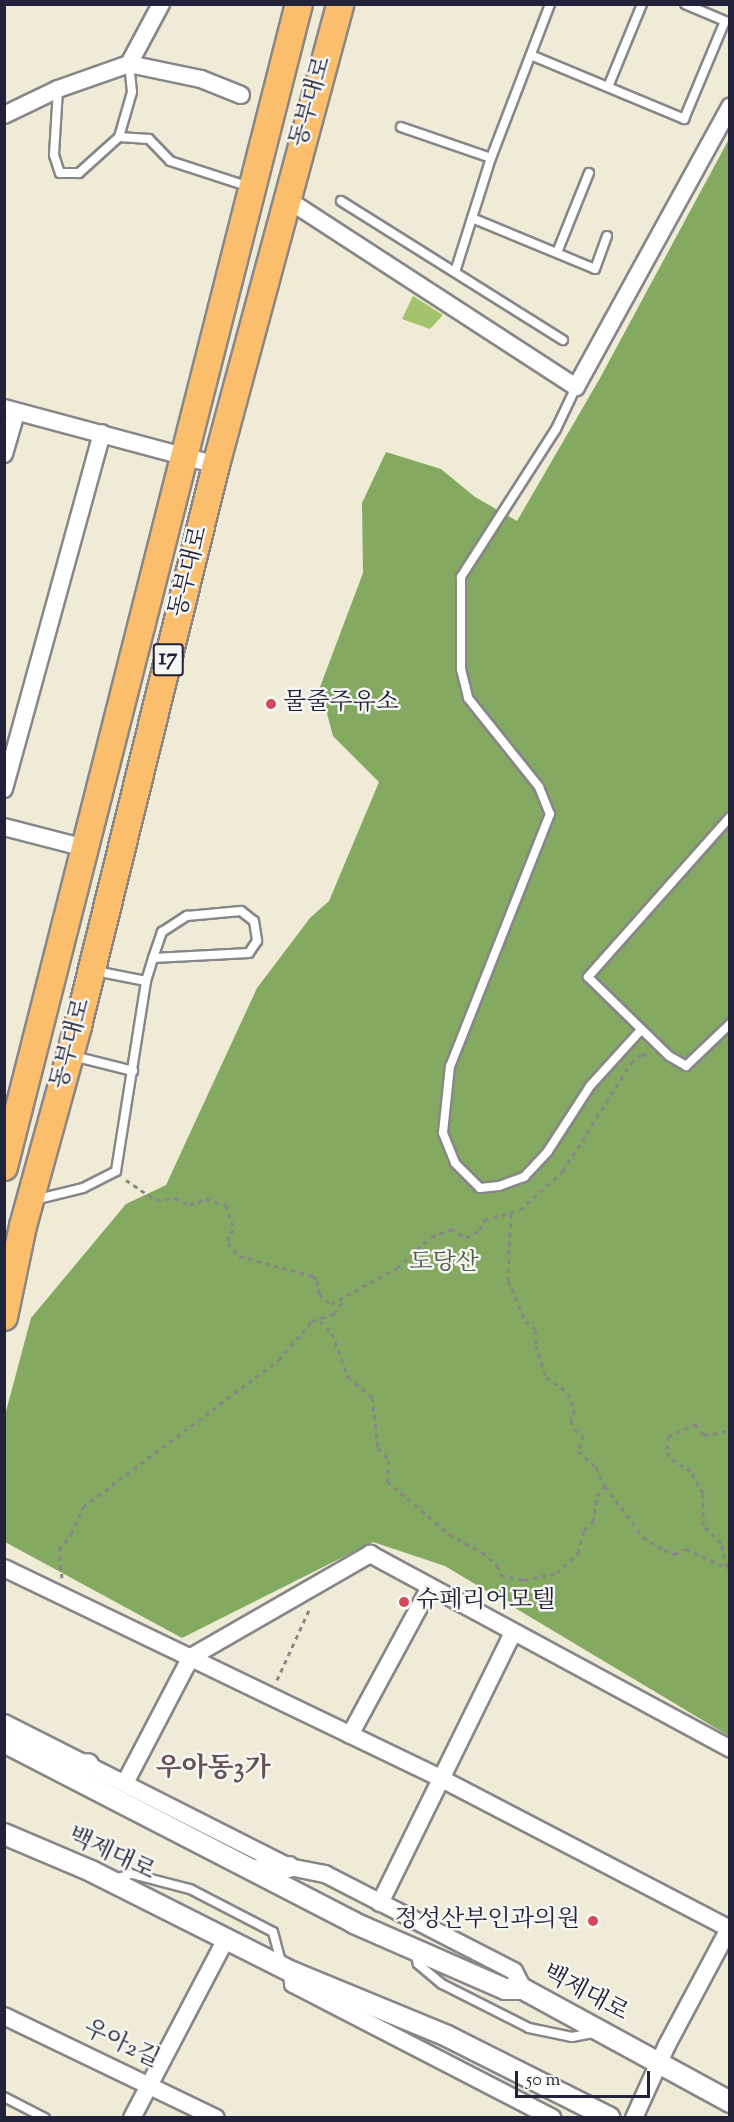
<!DOCTYPE html>
<html>
<head>
<meta charset="utf-8">
<style>
  body { margin:0 }
  #map { position:relative; width:734px; height:2122px; overflow:hidden; background:#efebd6; font-family:"Sorts Mill Goudy","Noto Serif KR",serif }
  div>[style] { position:absolute }
  [style*='--x'] { left:calc(var(--x)*1px); top:calc(var(--y)*1px); width:calc(var(--w)*1px); rotate:calc(var(--a)*1deg) }
  .green>* { inset:0; background:#a4c46c }
  .forest>* { inset:0; background:#83aa60 }
  .path>* { height:3px; margin-top:-1.5px; transform-origin:0; background:repeating-linear-gradient(90deg,#888688 0 4.5px,transparent 0 9px) }
  .roads { filter:drop-shadow(2px 0 #888688) drop-shadow(-2px 0 #888688) drop-shadow(0 2px #888688) drop-shadow(0 -2px #888688) }
  .service>* { height:8px; margin:-4px; padding:0 4px; transform-origin:4px; border-radius:4px; background:#fff }
  .minor>* { height:16px; margin:-8px; padding:0 8px; transform-origin:8px; border-radius:8px; background:#fff }
  .tertiary>* { height:20px; margin:-10px; padding:0 10px; transform-origin:10px; border-radius:10px; background:#fff }
  .primary>* { height:26px; margin:-13px; padding:0 13px; transform-origin:13px; border-radius:13px; background:#fabe6d }
  .dots>* { width:16px; height:16px; translate:-50% -50%; box-sizing:border-box; border:3px solid #f6f6f2; border-radius:50% }
  span { translate:-50% -50%; white-space:nowrap; text-align:center; line-height:1.15; -webkit-text-stroke:5px #f6f6f2; paint-order:stroke }
  .shield-label span { padding:2px 4px; background:#f6f6f2; border:2px solid; border-radius:4px; -webkit-text-stroke-width:0 }
  .shield-label { font-size:22px; color:#22223b; font-weight:700 }
  .street-label { font-size:24px; color:#22223b }
  .poi-label { font-size:24px; color:#22223b }
  .left { translate:0 -50%; text-align:left }
  .right { translate:-100% -50%; text-align:right }
  .park-label { font-size:24px; color:#505b4c }
  .quarter-label { font-size:27px; color:#665156; font-weight:700 }
  .frame { position:absolute; inset:0; border:6px solid #22223b; pointer-events:none }
  .scale { position:absolute; left:515px; top:2071px; width:135px; height:27px; box-sizing:border-box; border:3px solid #22223b; border-top:0; padding-left:8px; font-size:18px; line-height:21px; white-space:nowrap; color:#22223b; -webkit-text-stroke:4px #f6f6f2; paint-order:stroke }
</style>
</head>
<body>
<div id="map">
  <div class="green">
    <i style="clip-path:polygon(413px 296px,443px 315px,430px 329px,402px 319px)"></i>
  </div>
  <div class="forest">
    <i style="clip-path:polygon(729px 139px,729px 1736px,445px 1566px,373px 1542px,182px 1638px,5px 1542px,5px 1415px,31px 1318px,126px 1204px,166px 1185px,257px 988px,310px 918px,329px 901px,379px 782px,333px 736px,320px 687px,363px 573px,362px 503px,386px 452px,441px 469px,475px 497px,517px 521px,600px 378px)"></i>
  </div>
  <div class="path">
    <i style="--x:126;--y:1180;--w:36;--a:34"></i>
    <i style="--x:156;--y:1200;--w:19;--a:-6"></i>
    <i style="--x:175;--y:1198;--w:17;--a:25"></i>
    <i style="--x:190;--y:1205;--w:17;--a:-21"></i>
    <i style="--x:206;--y:1199;--w:21;--a:17"></i>
    <i style="--x:226;--y:1205;--w:26;--a:72"></i>
    <i style="--x:234;--y:1230;--w:8;--a:135"></i>
    <i style="--x:228;--y:1236;--w:7;--a:90"></i>
    <i style="--x:228;--y:1243;--w:17;--a:50"></i>
    <i style="--x:239;--y:1256;--w:77;--a:15.1"></i>
    <i style="--x:313;--y:1276;--w:6;--a:45"></i>
    <i style="--x:317;--y:1280;--w:14;--a:82"></i>
    <i style="--x:319;--y:1294;--w:16;--a:40"></i>
    <i style="--x:331;--y:1304;--w:75;--a:-28.6"></i>
    <i style="--x:397;--y:1268;--w:46;--a:-42.4"></i>
    <i style="--x:431;--y:1237;--w:22;--a:-22"></i>
    <i style="--x:451;--y:1229;--w:17;--a:31"></i>
    <i style="--x:466;--y:1238;--w:16;--a:-30"></i>
    <i style="--x:480;--y:1230;--w:11;--a:-68"></i>
    <i style="--x:484;--y:1220;--w:37;--a:-16"></i>
    <i style="--x:520;--y:1210;--w:58;--a:-42.2"></i>
    <i style="--x:563;--y:1171;--w:128;--a:-57.8"></i>
    <i style="--x:631;--y:1063;--w:14;--a:-39"></i>
    <i style="--x:642;--y:1054;--w:7;--a:8"></i>
    <i style="--x:511;--y:1214;--w:66;--a:92.6"></i>
    <i style="--x:508;--y:1280;--w:44;--a:67.5"></i>
    <i style="--x:525;--y:1321;--w:14;--a:39"></i>
    <i style="--x:536;--y:1330;--w:15;--a:90"></i>
    <i style="--x:536;--y:1345;--w:34;--a:73"></i>
    <i style="--x:546;--y:1377;--w:27;--a:36"></i>
    <i style="--x:568;--y:1393;--w:18;--a:68"></i>
    <i style="--x:575;--y:1410;--w:11;--a:112"></i>
    <i style="--x:571;--y:1420;--w:10;--a:73"></i>
    <i style="--x:574;--y:1430;--w:10;--a:29"></i>
    <i style="--x:583;--y:1435;--w:17;--a:107"></i>
    <i style="--x:578;--y:1451;--w:24;--a:42"></i>
    <i style="--x:596;--y:1467;--w:21;--a:65"></i>
    <i style="--x:605;--y:1486;--w:64;--a:53.3"></i>
    <i style="--x:643;--y:1537;--w:25;--a:32"></i>
    <i style="--x:664;--y:1550;--w:12;--a:20"></i>
    <i style="--x:675;--y:1554;--w:12;--a:-24"></i>
    <i style="--x:686;--y:1549;--w:48;--a:24.4"></i>
    <i style="--x:320;--y:1321;--w:17;--a:45"></i>
    <i style="--x:332;--y:1333;--w:47;--a:70"></i>
    <i style="--x:348;--y:1377;--w:31;--a:40"></i>
    <i style="--x:372;--y:1397;--w:51;--a:83.3"></i>
    <i style="--x:378;--y:1448;--w:16;--a:47"></i>
    <i style="--x:389;--y:1460;--w:21;--a:95"></i>
    <i style="--x:387;--y:1481;--w:82;--a:40.5"></i>
    <i style="--x:449;--y:1534;--w:38;--a:29"></i>
    <i style="--x:482;--y:1552;--w:20;--a:41"></i>
    <i style="--x:497;--y:1565;--w:11;--a:68"></i>
    <i style="--x:501;--y:1575;--w:24;--a:12"></i>
    <i style="--x:524;--y:1580;--w:34;--a:-12"></i>
    <i style="--x:557;--y:1573;--w:29;--a:-44"></i>
    <i style="--x:578;--y:1553;--w:24;--a:-75"></i>
    <i style="--x:584;--y:1530;--w:12;--a:-42"></i>
    <i style="--x:593;--y:1522;--w:26;--a:-81"></i>
    <i style="--x:597;--y:1496;--w:13;--a:-51"></i>
    <i style="--x:727;--y:1567;--w:25;--a:-104"></i>
    <i style="--x:721;--y:1543;--w:25;--a:-135"></i>
    <i style="--x:703;--y:1525;--w:32;--a:-90"></i>
    <i style="--x:703;--y:1493;--w:25;--a:-119"></i>
    <i style="--x:691;--y:1471;--w:26;--a:-148"></i>
    <i style="--x:669;--y:1457;--w:8;--a:-104"></i>
    <i style="--x:667;--y:1449;--w:12;--a:-85"></i>
    <i style="--x:668;--y:1437;--w:30;--a:-26"></i>
    <i style="--x:695;--y:1424;--w:14;--a:51"></i>
    <i style="--x:704;--y:1435;--w:26;--a:-9"></i>
    <i style="--x:62;--y:1578;--w:28;--a:-96"></i>
    <i style="--x:59;--y:1550;--w:20;--a:-53"></i>
    <i style="--x:71;--y:1534;--w:30;--a:-66"></i>
    <i style="--x:83;--y:1507;--w:245;--a:-36.9"></i>
    <i style="--x:279;--y:1360;--w:51;--a:-49.8"></i>
    <i style="--x:312;--y:1321;--w:23;--a:-18"></i>
    <i style="--x:334;--y:1314;--w:16;--a:-55"></i>
    <i style="--x:277;--y:1680;--w:77;--a:-65.4"></i>
  </div>
  <div class="roads">
    <div class="service">
      <i style="--x:533;--y:56;--w:164;--a:22.6"></i>
      <i style="--x:684;--y:119;--w:106;--a:-67.3"></i>
      <i style="--x:725;--y:21;--w:43;--a:-157"></i>
      <i style="--x:608;--y:87;--w:90;--a:-67.7"></i>
      <i style="--x:58;--y:89;--w:66;--a:93.5"></i>
      <i style="--x:54;--y:155;--w:19;--a:72"></i>
      <i style="--x:60;--y:173;--w:19;--a:0"></i>
      <i style="--x:79;--y:173;--w:54;--a:-42"></i>
      <i style="--x:119;--y:137;--w:30;--a:4"></i>
      <i style="--x:149;--y:139;--w:30;--a:46"></i>
      <i style="--x:170;--y:161;--w:84;--a:18"></i>
      <i style="--x:401;--y:127;--w:95;--a:19"></i>
      <i style="--x:119;--y:137;--w:47;--a:-73.9"></i>
      <i style="--x:132;--y:92;--w:28;--a:-96"></i>
      <i style="--x:341;--y:201;--w:262;--a:32.1"></i>
      <i style="--x:472;--y:218;--w:133;--a:22.5"></i>
      <i style="--x:595;--y:269;--w:35;--a:-70"></i>
      <i style="--x:558;--y:250;--w:83;--a:-68.1"></i>
      <i style="--x:455;--y:272;--w:120;--a:-72.5"></i>
      <i style="--x:491;--y:158;--w:165;--a:-69"></i>
      <i style="--x:576;--y:387;--w:47;--a:115.5"></i>
      <i style="--x:556;--y:429;--w:176;--a:122.7"></i>
      <i style="--x:461;--y:577;--w:92;--a:90"></i>
      <i style="--x:461;--y:669;--w:30;--a:76"></i>
      <i style="--x:468;--y:698;--w:114;--a:51.4"></i>
      <i style="--x:539;--y:787;--w:29;--a:68"></i>
      <i style="--x:550;--y:814;--w:271;--a:111.6"></i>
      <i style="--x:450;--y:1066;--w:67;--a:96"></i>
      <i style="--x:443;--y:1133;--w:32;--a:68"></i>
      <i style="--x:455;--y:1163;--w:35;--a:45"></i>
      <i style="--x:480;--y:1188;--w:19;--a:-6"></i>
      <i style="--x:499;--y:1186;--w:27;--a:-20"></i>
      <i style="--x:524;--y:1177;--w:35;--a:-47"></i>
      <i style="--x:548;--y:1151;--w:77;--a:-57.1"></i>
      <i style="--x:590;--y:1086;--w:76;--a:-47.7"></i>
      <i style="--x:730;--y:817;--w:214;--a:131.6"></i>
      <i style="--x:588;--y:977;--w:113;--a:44.3"></i>
      <i style="--x:669;--y:1056;--w:20;--a:30"></i>
      <i style="--x:686;--y:1066;--w:61;--a:-43.7"></i>
      <i style="--x:95;--y:971;--w:52;--a:11.1"></i>
      <i style="--x:73;--y:1056;--w:62;--a:14"></i>
      <i style="--x:34;--y:1200;--w:50;--a:-13.8"></i>
      <i style="--x:83;--y:1188;--w:37;--a:-27"></i>
      <i style="--x:116;--y:1171;--w:192;--a:-81"></i>
      <i style="--x:146;--y:981;--w:24;--a:-73"></i>
      <i style="--x:153;--y:958;--w:28;--a:-71"></i>
      <i style="--x:162;--y:932;--w:30;--a:-33"></i>
      <i style="--x:187;--y:916;--w:54;--a:-5.3"></i>
      <i style="--x:241;--y:911;--w:16;--a:38"></i>
      <i style="--x:254;--y:921;--w:20;--a:81"></i>
      <i style="--x:257;--y:941;--w:14;--a:124"></i>
      <i style="--x:249;--y:953;--w:96;--a:177"></i>
      <i style="--x:114;--y:1879;--w:19;--a:-16"></i>
      <i style="--x:132;--y:1874;--w:60;--a:14.5"></i>
      <i style="--x:190;--y:1889;--w:93;--a:27.4"></i>
      <i style="--x:273;--y:1932;--w:34;--a:75"></i>
      <i style="--x:415;--y:1953;--w:11;--a:75"></i>
      <i style="--x:418;--y:1964;--w:31;--a:40"></i>
      <i style="--x:442;--y:1984;--w:97;--a:26.8"></i>
      <i style="--x:529;--y:2028;--w:44;--a:11.8"></i>
      <i style="--x:572;--y:2037;--w:25;--a:-11"></i>
      <i style="--x:4;--y:2097;--w:46;--a:27.1"></i>
    </div>
    <div class="minor">
      <i style="--x:129;--y:64;--w:74;--a:11.8"></i>
      <i style="--x:201;--y:79;--w:43;--a:21.8"></i>
      <i style="--x:4;--y:115;--w:60;--a:-25.7"></i>
      <i style="--x:58;--y:89;--w:75;--a:-19.4"></i>
      <i style="--x:129;--y:64;--w:68;--a:-61.9"></i>
      <i style="--x:285;--y:198;--w:347;--a:33"></i>
      <i style="--x:576;--y:387;--w:320;--a:-61.2"></i>
      <i style="--x:4;--y:408;--w:220;--a:15"></i>
      <i style="--x:4;--y:454;--w:43;--a:-73.7"></i>
      <i style="--x:4;--y:789;--w:369;--a:-74.6"></i>
      <i style="--x:4;--y:827;--w:84;--a:14.5"></i>
      <i style="--x:4;--y:1568;--w:486;--a:25.7"></i>
      <i style="--x:442;--y:1779;--w:325;--a:27.5"></i>
      <i style="--x:4;--y:1723;--w:319;--a:26.8"></i>
      <i style="--x:289;--y:1867;--w:37;--a:11"></i>
      <i style="--x:325;--y:1874;--w:212;--a:27.2"></i>
      <i style="--x:514;--y:1971;--w:20;--a:63"></i>
      <i style="--x:350;--y:1735;--w:168;--a:-61.6"></i>
      <i style="--x:125;--y:1783;--w:142;--a:-62.4"></i>
      <i style="--x:191;--y:1657;--w:207;--a:-29.9"></i>
      <i style="--x:370;--y:1554;--w:409;--a:28.4"></i>
      <i style="--x:380;--y:1903;--w:301;--a:-63.8"></i>
      <i style="--x:292;--y:1972;--w:12;--a:85"></i>
      <i style="--x:293;--y:1984;--w:292;--a:27.3"></i>
      <i style="--x:4;--y:2016;--w:235;--a:25.7"></i>
      <i style="--x:132;--y:2118;--w:202;--a:-62.3"></i>
      <i style="--x:634;--y:2118;--w:80;--a:-65.7"></i>
      <i style="--x:667;--y:2045;--w:134;--a:-61.9"></i>
    </div>
    <div class="tertiary">
      <i style="--x:4;--y:1742;--w:394;--a:27.3"></i>
      <i style="--x:354;--y:1923;--w:165;--a:23.6"></i>
      <i style="--x:505;--y:1989;--w:18;--a:0"></i>
      <i style="--x:523;--y:1989;--w:236;--a:28.6"></i>
      <i style="--x:56;--y:1767;--w:32;--a:-5"></i>
      <i style="--x:4;--y:1834;--w:95;--a:23"></i>
      <i style="--x:91;--y:1871;--w:225;--a:26.7"></i>
      <i style="--x:292;--y:1972;--w:168;--a:22.4"></i>
      <i style="--x:447;--y:2036;--w:182;--a:26.7"></i>
      <i style="--x:256;--y:1870;--w:33;--a:-5"></i>
    </div>
    <div class="primary">
      <i style="--x:4;--y:1167;--w:1200;--a:-75.77"></i>
      <i style="--x:4;--y:1317;--w:93;--a:-78.2"></i>
      <i style="--x:23;--y:1226;--w:207;--a:-74.6"></i>
      <i style="--x:78;--y:1026;--w:578;--a:-76.18"></i>
      <i style="--x:216;--y:465;--w:477;--a:-74.9"></i>
    </div>
  </div>
  <div class="dots">
    <i style="left:271px;top:704px;background:#d1495b"></i>
    <i style="left:404px;top:1602px;background:#d1495b"></i>
    <i style="left:593px;top:1921px;background:#d1495b"></i>
  </div>
  <div class="shield-label">
    <span style="left:168px;top:660px">17</span>
  </div>
  <div class="street-label">
    <span style="left:312px;top:102px;rotate:-74deg">동부대로</span>
    <span style="left:190px;top:572px;rotate:-76deg">동부대로</span>
    <span style="left:72px;top:1044px;rotate:-75deg">동부대로</span>
    <span style="left:111px;top:1855px;rotate:25deg">백제대로</span>
    <span style="left:585px;top:1994px;rotate:28deg">백제대로</span>
    <span style="left:121px;top:2045px;rotate:25deg">우아2길</span>
  </div>
  <div class="poi-label">
    <span class="left" style="left:283px;top:704px">물줄주유소</span>
    <span class="left" style="left:416px;top:1602px">슈페리어모텔</span>
    <span class="right" style="left:580px;top:1921px">정성산부인과의원</span>
  </div>
  <div class="park-label">
    <span style="left:444px;top:1264px">도당산</span>
  </div>
  <div class="quarter-label">
    <span style="left:213px;top:1770px">우아동3가</span>
  </div>
  <div class="frame"></div>
  <div class="scale">50 m</div>
</div>
</body>
</html>
